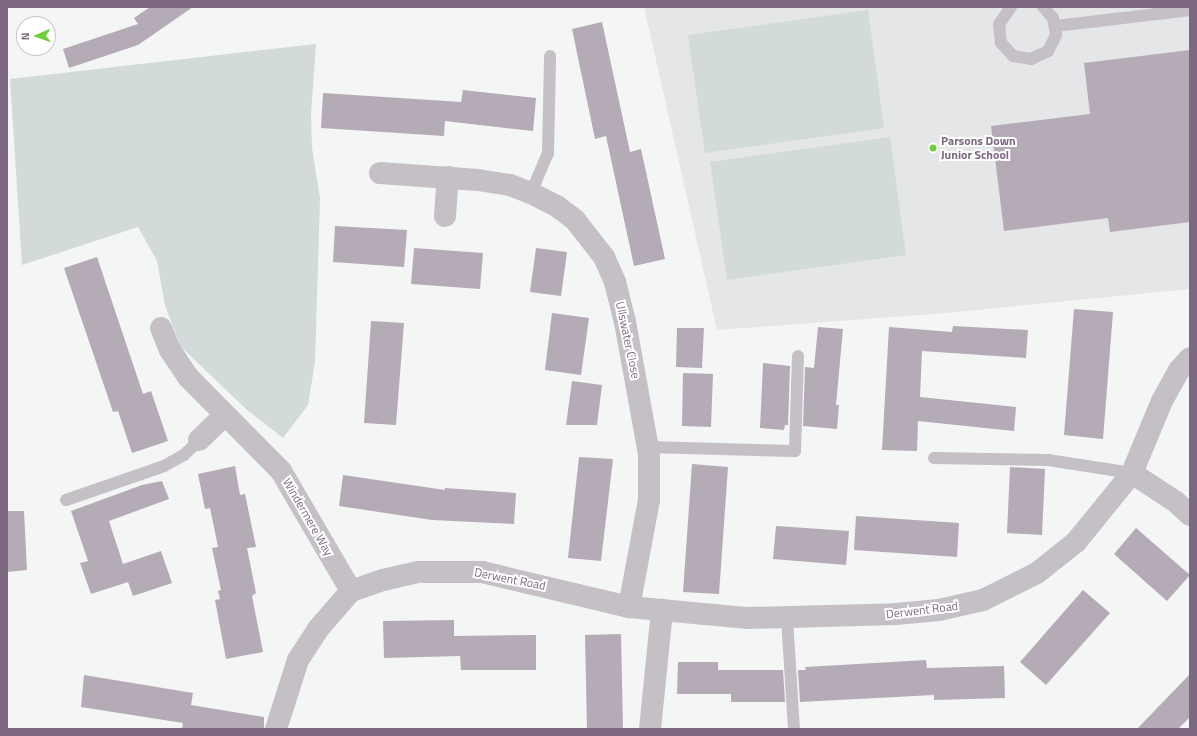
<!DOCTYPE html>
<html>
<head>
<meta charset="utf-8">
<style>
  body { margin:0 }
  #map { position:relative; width:1197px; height:736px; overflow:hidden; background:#f3f6f4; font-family:"Titillium Web",sans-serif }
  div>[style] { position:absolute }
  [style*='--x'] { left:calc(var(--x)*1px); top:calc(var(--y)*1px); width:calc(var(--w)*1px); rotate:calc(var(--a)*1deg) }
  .built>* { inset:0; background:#e5e6e7 }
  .green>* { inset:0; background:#d2dada }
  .building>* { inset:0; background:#b4abb6 }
  .lane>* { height:12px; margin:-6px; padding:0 6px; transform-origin:6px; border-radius:6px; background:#c5bfc6 }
  .street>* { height:22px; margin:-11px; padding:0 11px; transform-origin:11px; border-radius:11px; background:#c5bfc6 }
  .dots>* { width:11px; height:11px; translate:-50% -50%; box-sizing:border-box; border:2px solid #fff; border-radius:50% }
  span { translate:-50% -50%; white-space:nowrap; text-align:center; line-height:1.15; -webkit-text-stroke:4px #fff; paint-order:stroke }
  .poi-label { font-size:12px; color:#7d6881; font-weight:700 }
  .left { translate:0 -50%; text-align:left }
  .street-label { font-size:12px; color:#7d6881 }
  .frame { position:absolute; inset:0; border:8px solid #7d6881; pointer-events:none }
  .north { position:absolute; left:16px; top:16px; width:40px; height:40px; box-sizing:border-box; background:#fff; border:1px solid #cbc3cd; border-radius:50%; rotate:268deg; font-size:11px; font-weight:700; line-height:16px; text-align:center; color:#7d6881 }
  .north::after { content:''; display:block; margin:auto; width:14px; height:18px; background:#6ed038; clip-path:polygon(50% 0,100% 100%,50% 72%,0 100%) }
</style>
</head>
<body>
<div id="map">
  <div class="built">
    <i style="clip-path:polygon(644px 7px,1190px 7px,1190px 289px,946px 313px,717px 330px)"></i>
  </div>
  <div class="green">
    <i style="clip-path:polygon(868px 10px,884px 128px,705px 153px,688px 35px)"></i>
    <i style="clip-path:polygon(316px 44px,311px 114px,312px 148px,320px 198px,315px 362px,308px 405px,283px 438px,246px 409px,180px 346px,165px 305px,157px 261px,138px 227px,22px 265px,10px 79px)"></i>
    <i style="clip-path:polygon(890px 137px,906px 255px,727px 280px,710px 162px)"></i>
  </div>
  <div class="building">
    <i style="clip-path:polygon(150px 7px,193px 7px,138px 45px,69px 68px,63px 49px,138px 24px,134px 18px)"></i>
    <i style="clip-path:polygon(602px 22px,630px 152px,641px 149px,665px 259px,634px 266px,606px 136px,595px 139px,572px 29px)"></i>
    <i style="clip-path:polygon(1190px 50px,1190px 222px,1110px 232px,1108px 218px,1004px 231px,991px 126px,1090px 114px,1084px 63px)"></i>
    <i style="clip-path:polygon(463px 90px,536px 98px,533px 131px,445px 121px,444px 136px,321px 128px,323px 93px,461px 102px)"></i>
    <i style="clip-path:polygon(335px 226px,407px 230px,404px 267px,333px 262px)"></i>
    <i style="clip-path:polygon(414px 248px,483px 253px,480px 289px,411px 284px)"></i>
    <i style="clip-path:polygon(536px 248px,567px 252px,561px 296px,530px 292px)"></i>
    <i style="clip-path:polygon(97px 257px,143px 394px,151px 391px,168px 441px,132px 453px,118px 411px,113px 412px,64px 268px)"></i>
    <i style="clip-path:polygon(1074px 309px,1113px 312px,1103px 439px,1064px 435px)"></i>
    <i style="clip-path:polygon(552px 313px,589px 318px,581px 375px,545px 370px)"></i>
    <i style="clip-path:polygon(371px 321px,404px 323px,396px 425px,364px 423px)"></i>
    <i style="clip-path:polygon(953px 326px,1028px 330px,1026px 358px,922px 351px,920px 397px,1016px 407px,1014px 431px,918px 421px,917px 451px,882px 450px,889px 327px,952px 332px)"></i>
    <i style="clip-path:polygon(818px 327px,843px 329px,836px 405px,839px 405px,837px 429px,803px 426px,805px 367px,814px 368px)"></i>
    <i style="clip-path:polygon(677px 328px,704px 328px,702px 368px,676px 367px)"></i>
    <i style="clip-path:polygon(763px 363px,790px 366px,788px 425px,785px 425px,784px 430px,760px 428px)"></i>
    <i style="clip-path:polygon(683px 373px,713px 374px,711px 427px,682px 426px)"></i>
    <i style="clip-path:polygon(572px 381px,602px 385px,597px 425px,566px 425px)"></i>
    <i style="clip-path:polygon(579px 457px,613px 459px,601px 561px,568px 558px)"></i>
    <i style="clip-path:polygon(692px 464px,728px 467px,719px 594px,683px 592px)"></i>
    <i style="clip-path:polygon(235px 466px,240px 495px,245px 494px,256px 547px,247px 548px,256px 593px,252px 596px,263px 652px,226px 659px,215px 600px,220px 599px,218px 591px,221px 590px,212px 548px,218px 547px,210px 508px,205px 509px,198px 474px)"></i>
    <i style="clip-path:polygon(1010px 467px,1045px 469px,1042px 535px,1007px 533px)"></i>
    <i style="clip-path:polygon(343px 475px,445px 490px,445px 488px,516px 493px,514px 524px,432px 520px,339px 506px)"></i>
    <i style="clip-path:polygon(162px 481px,169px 499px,109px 521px,123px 564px,161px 551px,172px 583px,133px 596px,128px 582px,91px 594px,80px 563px,88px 561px,71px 511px,142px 485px)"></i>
    <i style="clip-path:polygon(7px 511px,24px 511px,27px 570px,7px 572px)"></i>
    <i style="clip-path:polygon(856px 516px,959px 523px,957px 557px,854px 550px)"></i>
    <i style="clip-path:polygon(776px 526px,849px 531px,846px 565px,773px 559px)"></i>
    <i style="clip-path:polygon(1136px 528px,1190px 575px,1167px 601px,1114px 554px)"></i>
    <i style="clip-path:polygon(1083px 590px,1110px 613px,1046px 685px,1020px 662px)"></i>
    <i style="clip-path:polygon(454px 620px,454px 636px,536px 635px,536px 670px,461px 670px,460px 656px,384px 658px,383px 621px)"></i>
    <i style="clip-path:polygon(621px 634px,623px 729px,587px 729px,585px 635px)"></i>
    <i style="clip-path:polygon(926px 660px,927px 668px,1004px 666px,1005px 698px,934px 700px,934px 695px,800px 702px,798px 670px,806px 670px,805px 667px)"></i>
    <i style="clip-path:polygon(678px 662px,718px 662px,718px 670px,783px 670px,785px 702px,731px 702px,731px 694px,677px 694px)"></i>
    <i style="clip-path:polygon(1190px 674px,1190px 717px,1178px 729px,1137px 729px)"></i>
    <i style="clip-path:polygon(84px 675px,193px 693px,191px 705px,264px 717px,264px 729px,182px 729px,183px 723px,81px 707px)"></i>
  </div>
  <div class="lane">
    <i style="--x:1011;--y:7;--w:21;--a:125"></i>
    <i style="--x:999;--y:24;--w:19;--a:84"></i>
    <i style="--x:1001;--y:43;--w:18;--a:47"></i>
    <i style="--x:1013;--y:56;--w:18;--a:9"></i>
    <i style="--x:1031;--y:59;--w:19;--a:-25"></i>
    <i style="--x:1048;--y:51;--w:18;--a:-63"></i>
    <i style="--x:1056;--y:35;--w:17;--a:-100"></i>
    <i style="--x:1053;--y:18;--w:15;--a:-132"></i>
    <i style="--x:1056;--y:26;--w:135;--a:-6.8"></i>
    <i style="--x:531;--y:193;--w:43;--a:-67"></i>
    <i style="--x:548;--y:153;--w:97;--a:-88.8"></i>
    <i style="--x:648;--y:447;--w:147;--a:1.6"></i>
    <i style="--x:795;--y:451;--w:95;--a:-88.2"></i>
    <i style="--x:934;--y:458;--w:114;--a:1"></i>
    <i style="--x:1048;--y:460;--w:85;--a:8.8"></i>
    <i style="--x:66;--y:500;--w:104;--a:-19.1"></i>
    <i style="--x:164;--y:466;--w:23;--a:-29"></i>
    <i style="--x:184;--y:455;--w:21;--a:-45"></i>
    <i style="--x:787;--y:618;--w:111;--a:86.4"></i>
  </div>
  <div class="street">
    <i style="--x:380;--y:173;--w:98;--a:4.1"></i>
    <i style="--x:478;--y:180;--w:32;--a:9"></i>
    <i style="--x:510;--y:185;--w:22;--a:21"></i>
    <i style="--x:531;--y:193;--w:30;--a:27"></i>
    <i style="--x:558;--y:207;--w:21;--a:37"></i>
    <i style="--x:575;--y:220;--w:47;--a:51.9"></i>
    <i style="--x:604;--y:257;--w:27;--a:66"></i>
    <i style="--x:615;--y:282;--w:41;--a:76"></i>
    <i style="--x:625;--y:322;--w:134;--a:79.7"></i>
    <i style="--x:649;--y:454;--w:46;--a:90"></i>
    <i style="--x:649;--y:500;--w:109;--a:100.6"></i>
    <i style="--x:445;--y:216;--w:39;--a:-86"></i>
    <i style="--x:161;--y:328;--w:24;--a:68"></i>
    <i style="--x:170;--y:350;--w:32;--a:56"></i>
    <i style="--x:188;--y:377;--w:132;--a:45.3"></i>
    <i style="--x:281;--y:471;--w:139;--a:59.7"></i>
    <i style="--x:199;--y:440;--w:35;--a:-44"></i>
    <i style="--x:1132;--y:473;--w:53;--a:33.4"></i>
    <i style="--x:1176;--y:502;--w:19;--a:43"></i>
    <i style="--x:276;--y:729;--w:72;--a:-72.3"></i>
    <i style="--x:298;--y:660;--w:37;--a:-57"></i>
    <i style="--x:318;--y:629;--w:50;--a:-49"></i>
    <i style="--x:351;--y:591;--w:34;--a:-19"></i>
    <i style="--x:383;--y:580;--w:37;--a:-13"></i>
    <i style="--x:419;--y:572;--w:63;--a:0"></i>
    <i style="--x:482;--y:572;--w:151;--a:13.4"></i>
    <i style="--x:629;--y:607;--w:120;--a:5.3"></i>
    <i style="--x:748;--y:618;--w:148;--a:-1.5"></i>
    <i style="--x:896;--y:614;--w:43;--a:-5.3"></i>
    <i style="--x:939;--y:610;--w:45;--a:-12.8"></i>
    <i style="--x:983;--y:600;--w:60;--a:-26.6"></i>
    <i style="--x:1037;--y:573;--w:50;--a:-38.5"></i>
    <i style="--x:1076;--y:542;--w:89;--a:-50.9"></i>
    <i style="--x:1132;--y:473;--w:78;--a:-67.4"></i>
    <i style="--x:1162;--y:401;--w:35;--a:-61"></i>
    <i style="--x:1179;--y:370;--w:16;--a:-47"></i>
    <i style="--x:650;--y:729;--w:120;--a:-84.2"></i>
  </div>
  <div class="dots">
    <i style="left:933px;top:148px;background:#6ed038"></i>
  </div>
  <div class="poi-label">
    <span class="left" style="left:941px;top:148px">Parsons Down<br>Junior School</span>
  </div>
  <div class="street-label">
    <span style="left:628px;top:340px;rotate:78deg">Ullswater Close</span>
    <span style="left:308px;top:517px;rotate:60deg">Windermere Way</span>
    <span style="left:510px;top:579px;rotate:11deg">Derwent Road</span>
    <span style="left:922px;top:610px;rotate:-7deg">Derwent Road</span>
  </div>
  <div class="frame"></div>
  <div class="north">N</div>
</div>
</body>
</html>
